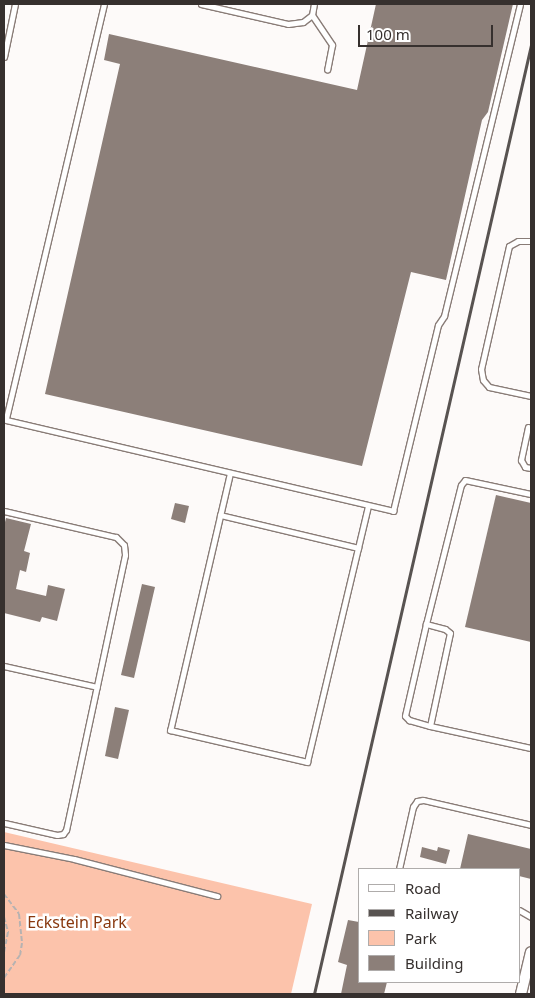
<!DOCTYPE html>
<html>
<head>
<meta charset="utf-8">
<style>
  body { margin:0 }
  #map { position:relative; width:535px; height:998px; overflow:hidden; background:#fdfaf9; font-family:"Noto Sans",sans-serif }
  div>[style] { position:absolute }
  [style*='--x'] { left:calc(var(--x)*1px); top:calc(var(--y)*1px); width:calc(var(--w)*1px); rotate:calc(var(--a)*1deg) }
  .green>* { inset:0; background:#fcc3ab }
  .building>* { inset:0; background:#8c7f79 }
  .path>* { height:2px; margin-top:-1px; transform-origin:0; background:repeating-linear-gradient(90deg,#b6b2b1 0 5px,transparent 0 7.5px) }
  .roads { filter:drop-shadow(1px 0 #897c77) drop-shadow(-1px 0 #897c77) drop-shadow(0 1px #897c77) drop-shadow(0 -1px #897c77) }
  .lane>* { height:5px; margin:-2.5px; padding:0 2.5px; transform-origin:2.5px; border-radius:2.5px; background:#fff }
  .street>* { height:10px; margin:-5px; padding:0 5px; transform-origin:5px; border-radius:5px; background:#fff }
  .rail>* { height:2.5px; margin:-1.25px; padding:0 1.25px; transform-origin:1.25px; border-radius:1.25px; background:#585351 }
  span { translate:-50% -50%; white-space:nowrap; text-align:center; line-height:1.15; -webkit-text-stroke:5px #fff; paint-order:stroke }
  .park-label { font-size:16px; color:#89380e }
  .frame { position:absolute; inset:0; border:5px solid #36302e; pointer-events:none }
  .legend { position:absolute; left:358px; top:868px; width:162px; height:115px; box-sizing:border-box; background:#fff; border:1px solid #afacab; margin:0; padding:6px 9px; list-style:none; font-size:15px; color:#36302e }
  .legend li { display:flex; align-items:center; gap:10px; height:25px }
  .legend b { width:25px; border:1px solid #afacab }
  .scale { position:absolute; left:358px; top:25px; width:135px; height:22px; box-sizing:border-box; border:2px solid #36302e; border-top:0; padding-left:6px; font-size:15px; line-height:18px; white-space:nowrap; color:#36302e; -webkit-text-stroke:4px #fff; paint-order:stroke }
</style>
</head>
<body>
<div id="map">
  <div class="green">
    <i style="clip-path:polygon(4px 832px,312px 904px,291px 994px,4px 994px)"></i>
  </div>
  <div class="building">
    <i style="clip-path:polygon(376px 4px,513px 4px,488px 112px,482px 120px,446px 280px,411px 272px,362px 466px,45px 394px,120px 64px,104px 60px,109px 34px,357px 90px)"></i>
    <i style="clip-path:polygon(496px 495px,531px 503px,531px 642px,465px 627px)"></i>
    <i style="clip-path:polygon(175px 503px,189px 506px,185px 523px,171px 519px)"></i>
    <i style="clip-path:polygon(6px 518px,31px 524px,24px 551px,30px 553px,26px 572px,20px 570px,16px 589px,46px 596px,48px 585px,65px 589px,57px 621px,42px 617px,40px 622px,4px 613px,4px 526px)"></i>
    <i style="clip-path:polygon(142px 584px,155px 587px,134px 678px,121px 675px)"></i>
    <i style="clip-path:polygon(115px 707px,129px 710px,118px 759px,105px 756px)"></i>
    <i style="clip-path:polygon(468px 834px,531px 849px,531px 879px,519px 876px,519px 869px,460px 869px)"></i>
    <i style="clip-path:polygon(422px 847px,437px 851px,438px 847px,450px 850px,446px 864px,420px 857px)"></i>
    <i style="clip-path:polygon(348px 920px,359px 922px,359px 982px,387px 982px,384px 994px,341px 994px,347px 965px,338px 962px)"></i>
  </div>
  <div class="path">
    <i style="--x:4;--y:894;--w:25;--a:53"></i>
    <i style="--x:19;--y:914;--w:29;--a:84"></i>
    <i style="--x:22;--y:943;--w:12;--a:99"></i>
    <i style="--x:20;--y:955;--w:28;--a:125"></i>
    <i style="--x:4;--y:917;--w:16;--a:75"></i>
    <i style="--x:8;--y:932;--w:21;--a:101"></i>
  </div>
  <div class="roads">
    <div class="lane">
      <i style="--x:104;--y:4;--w:427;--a:103.3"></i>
      <i style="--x:6;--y:420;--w:398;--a:13.2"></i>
      <i style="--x:393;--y:511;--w:191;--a:-76.4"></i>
      <i style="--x:438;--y:325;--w:11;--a:-56"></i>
      <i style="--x:444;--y:316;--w:321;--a:-76.3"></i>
      <i style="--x:201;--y:4;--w:89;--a:12.9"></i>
      <i style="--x:288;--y:24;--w:15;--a:-8"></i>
      <i style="--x:303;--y:22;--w:11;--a:-38"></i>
      <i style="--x:312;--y:15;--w:11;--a:-80"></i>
      <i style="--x:312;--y:15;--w:36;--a:56"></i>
      <i style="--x:332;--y:45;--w:25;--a:101"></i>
      <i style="--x:4;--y:57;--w:54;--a:-78.3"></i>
      <i style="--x:531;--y:241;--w:13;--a:180"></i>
      <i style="--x:518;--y:241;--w:10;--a:151"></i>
      <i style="--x:509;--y:246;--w:126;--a:102.8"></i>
      <i style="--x:481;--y:369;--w:11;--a:80"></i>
      <i style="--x:483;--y:380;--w:9;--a:49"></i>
      <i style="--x:489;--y:387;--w:43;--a:12.1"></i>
      <i style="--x:528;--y:427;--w:34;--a:102"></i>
      <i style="--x:521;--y:460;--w:8;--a:60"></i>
      <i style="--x:525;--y:467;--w:6;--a:9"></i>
      <i style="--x:230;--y:473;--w:264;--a:103.1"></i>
      <i style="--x:170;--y:730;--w:141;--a:13.1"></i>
      <i style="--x:307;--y:762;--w:263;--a:-76.6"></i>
      <i style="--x:4;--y:511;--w:115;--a:13.1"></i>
      <i style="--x:116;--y:537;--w:11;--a:45"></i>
      <i style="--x:124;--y:545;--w:10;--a:84"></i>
      <i style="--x:125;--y:555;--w:281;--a:102.1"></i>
      <i style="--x:66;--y:830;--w:5;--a:127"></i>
      <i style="--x:63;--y:834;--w:6;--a:171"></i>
      <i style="--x:57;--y:835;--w:54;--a:-167.2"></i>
      <i style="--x:220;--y:515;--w:142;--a:13.4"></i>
      <i style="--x:426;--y:624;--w:143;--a:-75.9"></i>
      <i style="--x:461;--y:485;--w:6;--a:-51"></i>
      <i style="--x:465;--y:480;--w:67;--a:12"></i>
      <i style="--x:4;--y:666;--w:95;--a:12.7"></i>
      <i style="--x:430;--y:726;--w:95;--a:-77.9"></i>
      <i style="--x:450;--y:633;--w:6;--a:-141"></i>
      <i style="--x:445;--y:629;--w:20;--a:-165"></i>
      <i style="--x:426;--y:624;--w:94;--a:102.9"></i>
      <i style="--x:405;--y:716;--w:6;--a:45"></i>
      <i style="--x:409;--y:720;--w:22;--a:16"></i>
      <i style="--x:430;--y:726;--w:103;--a:12.3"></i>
      <i style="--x:4;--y:845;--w:71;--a:11.3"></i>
      <i style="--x:74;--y:859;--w:148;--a:14.5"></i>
      <i style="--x:399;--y:869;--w:64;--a:-77.3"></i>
      <i style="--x:413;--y:807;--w:7;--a:-56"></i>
      <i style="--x:417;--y:801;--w:6;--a:-9"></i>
      <i style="--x:423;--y:800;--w:111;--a:13"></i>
      <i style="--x:519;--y:910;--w:14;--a:30"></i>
    </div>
    <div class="street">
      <i style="--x:521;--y:994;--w:43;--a:-76.6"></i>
    </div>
  </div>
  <div class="rail">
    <i style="--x:314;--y:994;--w:973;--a:-77.12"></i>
  </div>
  <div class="park-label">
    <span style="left:77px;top:922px">Eckstein Park</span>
  </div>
  <div class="frame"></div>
  <ul class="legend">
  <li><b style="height:6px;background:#fff"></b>Road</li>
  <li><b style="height:6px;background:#585351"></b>Railway</li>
  <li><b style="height:14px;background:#fcc3ab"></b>Park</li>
  <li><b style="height:14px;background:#8c7f79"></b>Building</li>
  </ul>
  <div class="scale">100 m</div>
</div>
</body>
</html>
